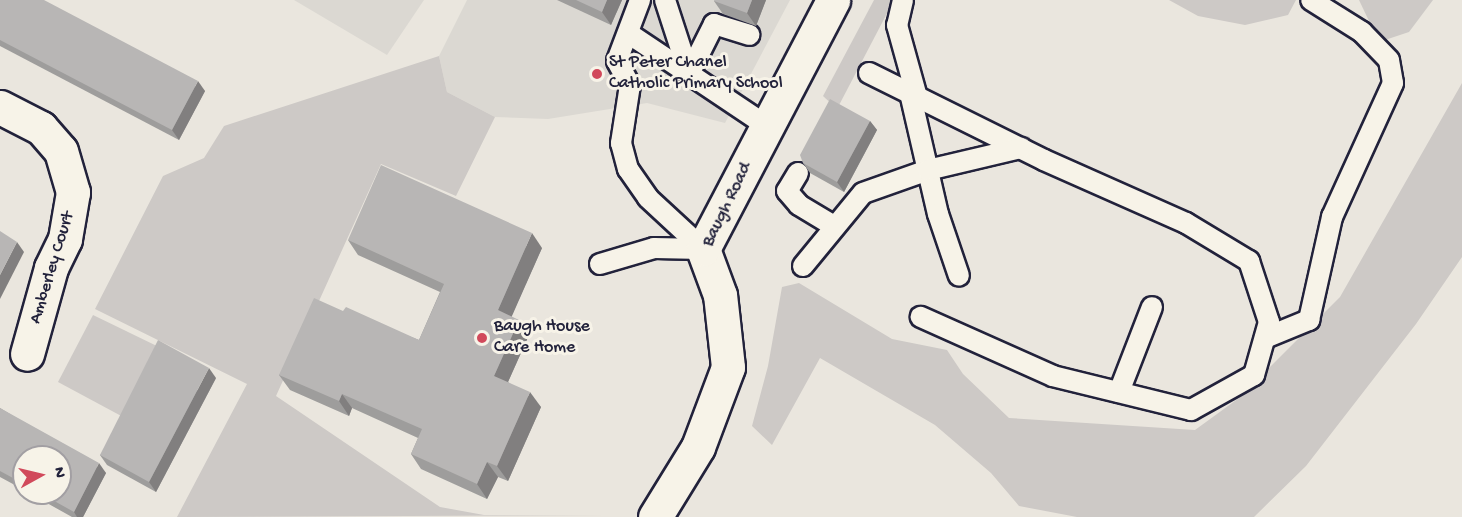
<!DOCTYPE html>
<html>
<head>
<meta charset="utf-8">
<style>
  body { margin:0 }
  #map { position:relative; width:1462px; height:517px; overflow:hidden; background:#eae6de; font-family:"Gochi Hand",sans-serif }
  div>[style] { position:absolute }
  [style*='--x'] { left:calc(var(--x)*1px); top:calc(var(--y)*1px); width:calc(var(--w)*1px); rotate:calc(var(--a)*1deg) }
  .built>* { inset:0; background:#dbd8d2 }
  .green>* { inset:0; background:#cdc9c6 }
  .roads { filter:drop-shadow(2px 0 #22223b) drop-shadow(-2px 0 #22223b) drop-shadow(0 2px #22223b) drop-shadow(0 -2px #22223b) }
  .service>* { height:20px; margin:-10px; padding:0 10px; transform-origin:10px; border-radius:10px; background:#f7f3e8 }
  .minor>* { height:33px; margin:-16.5px; padding:0 16.5px; transform-origin:16.5px; border-radius:16.5px; background:#f7f3e8 }
  .wall>* { inset:0; background:#9e9d9c }
  .shaded-wall>* { inset:0; background:#817f7f }
  .building>* { inset:0; background:#b8b6b5 }
  .dots>* { width:16px; height:16px; translate:-50% -50%; box-sizing:border-box; border:3px solid #f7f3e8; border-radius:50% }
  span { translate:-50% -50%; white-space:nowrap; text-align:center; line-height:1.15; -webkit-text-stroke:6px #f7f3e8; paint-order:stroke }
  .poi-label { font-size:18px; color:#22223b }
  .left { translate:0 -50%; text-align:left }
  .street-label { font-size:18px; color:#22223b }
  .north { position:absolute; left:12px; top:445px; width:60px; height:60px; box-sizing:border-box; background:#f7f3e8; border:2px solid #a29fa3; border-radius:50%; rotate:82deg; font-size:16px; font-weight:700; line-height:24px; text-align:center; color:#22223b }
  .north::after { content:''; display:block; margin:auto; width:21px; height:27px; background:#d1495b; clip-path:polygon(50% 0,100% 100%,50% 72%,0 100%) }
</style>
</head>
<body>
<div id="map">
  <div class="built">
    <i style="clip-path:polygon(294px 0,424px 0,387px 55px)"></i>
    <i style="clip-path:polygon(467px 0,790px 0,725px 123px,647px 103px,548px 119px,495px 117px,447px 92px,439px 56px)"></i>
  </div>
  <div class="green">
    <i style="clip-path:polygon(874px 0,894px 0,837px 109px,823px 96px)"></i>
    <i style="clip-path:polygon(1169px 0,1296px 0,1288px 15px,1245px 25px,1198px 16px)"></i>
    <i style="clip-path:polygon(1359px 0,1433px 0,1409px 32px,1379px 42px)"></i>
    <i style="clip-path:polygon(439px 56px,447px 92px,495px 117px,456px 196px,381px 164px,276px 396px,440px 507px,484px 515px,606px 515px,177px 517px,247px 384px,95px 309px,163px 176px,204px 158px,224px 126px)"></i>
    <i style="clip-path:polygon(1462px 83px,1462px 257px,1416px 324px,1306px 466px,1254px 517px,1077px 517px,1019px 506px,991px 473px,935px 425px,820px 358px,772px 445px,752px 426px,768px 366px,782px 287px,799px 283px,892px 339px,947px 350px,963px 374px,1009px 418px,1195px 430px,1239px 398px,1340px 297px)"></i>
    <i style="clip-path:polygon(93px 315px,161px 348px,125px 418px,58px 382px)"></i>
  </div>
  <div class="roads">
    <div class="service">
      <i style="--x:640;--y:0;--w:65;--a:110.7"></i>
      <i style="--x:617;--y:61;--w:27;--a:62"></i>
      <i style="--x:630;--y:85;--w:59;--a:98.8"></i>
      <i style="--x:621;--y:143;--w:27;--a:75"></i>
      <i style="--x:628;--y:169;--w:35;--a:55"></i>
      <i style="--x:648;--y:198;--w:75;--a:42.8"></i>
      <i style="--x:665;--y:0;--w:78;--a:72"></i>
      <i style="--x:689;--y:74;--w:56;--a:-63.4"></i>
      <i style="--x:714;--y:24;--w:37;--a:17"></i>
      <i style="--x:903;--y:0;--w:26;--a:103"></i>
      <i style="--x:897;--y:25;--w:75;--a:74.5"></i>
      <i style="--x:628;--y:33;--w:167;--a:33.8"></i>
      <i style="--x:869;--y:73;--w:195;--a:26.4"></i>
      <i style="--x:1044;--y:160;--w:155;--a:23.9"></i>
      <i style="--x:1186;--y:223;--w:74;--a:31.1"></i>
      <i style="--x:1249;--y:261;--w:64;--a:71.8"></i>
      <i style="--x:1269;--y:322;--w:55;--a:105.8"></i>
      <i style="--x:1254;--y:375;--w:72;--a:150.9"></i>
      <i style="--x:1191;--y:410;--w:142;--a:-166.2"></i>
      <i style="--x:1053;--y:376;--w:145;--a:-155.9"></i>
      <i style="--x:910;--y:93;--w:124;--a:77"></i>
      <i style="--x:938;--y:214;--w:65;--a:71.3"></i>
      <i style="--x:798;--y:173;--w:21;--a:121"></i>
      <i style="--x:787;--y:191;--w:18;--a:49"></i>
      <i style="--x:799;--y:205;--w:41;--a:31"></i>
      <i style="--x:600;--y:264;--w:56;--a:-16.5"></i>
      <i style="--x:654;--y:248;--w:49;--a:1.2"></i>
      <i style="--x:803;--y:266;--w:94;--a:-50.6"></i>
      <i style="--x:863;--y:193;--w:69;--a:-19.5"></i>
      <i style="--x:928;--y:170;--w:96;--a:-13.3"></i>
      <i style="--x:1265;--y:338;--w:48;--a:-22.2"></i>
      <i style="--x:1309;--y:320;--w:106;--a:-77.4"></i>
      <i style="--x:1332;--y:217;--w:147;--a:-65.5"></i>
      <i style="--x:1393;--y:83;--w:23;--a:-100"></i>
      <i style="--x:1389;--y:60;--w:39;--a:-134"></i>
      <i style="--x:1362;--y:32;--w:60;--a:-147.9"></i>
      <i style="--x:1119;--y:392;--w:91;--a:-68.8"></i>
    </div>
    <div class="minor">
      <i style="--x:0;--y:107;--w:46;--a:27.1"></i>
      <i style="--x:41;--y:128;--w:30;--a:49"></i>
      <i style="--x:61;--y:151;--w:43;--a:73.7"></i>
      <i style="--x:73;--y:192;--w:48;--a:99.7"></i>
      <i style="--x:65;--y:239;--w:32;--a:116"></i>
      <i style="--x:51;--y:268;--w:89;--a:105.6"></i>
      <i style="--x:655;--y:517;--w:82;--a:-58.4"></i>
      <i style="--x:698;--y:447;--w:85;--a:-69.4"></i>
      <i style="--x:728;--y:367;--w:72;--a:-96.3"></i>
      <i style="--x:720;--y:295;--w:49;--a:-110.3"></i>
      <i style="--x:703;--y:249;--w:281;--a:-62.4"></i>
    </div>
  </div>
  <div class="wall">
    <i style="clip-path:polygon(0 0,205px 91px,179px 140px,0 46px)"></i>
    <i style="clip-path:polygon(557px 0,622px 0,611px 25px)"></i>
    <i style="clip-path:polygon(715px 0,766px 0,756px 26px,723px 14px,714px 1px)"></i>
    <i style="clip-path:polygon(870px 121px,877px 130px,844px 192px,810px 173px,803px 163px)"></i>
    <i style="clip-path:polygon(348px 240px,542px 248px,511px 317px,529px 335px,508px 382px,541px 407px,508px 481px,498px 477px,487px 499px,421px 469px,411px 454px,418px 438px,352px 408px,349px 416px,290px 390px,279px 375px,343px 311px,419px 340px,440px 292px,358px 255px)"></i>
    <i style="clip-path:polygon(216px 378px,156px 492px,107px 465px,100px 455px)"></i>
    <i style="clip-path:polygon(0 408px,106px 473px,83px 517px,72px 517px,29px 493px,60px 493px,24px 457px,24px 490px,0 477px)"></i>
  </div>
  <div class="shaded-wall">
    <i style="clip-path:polygon(607px 0,622px 0,611px 25px,602px 12px)"></i>
    <i style="clip-path:polygon(752px 0,766px 0,756px 26px,747px 13px)"></i>
    <i style="clip-path:polygon(198px 81px,205px 91px,179px 140px,172px 130px)"></i>
    <i style="clip-path:polygon(870px 121px,877px 130px,844px 192px,837px 182px)"></i>
    <i style="clip-path:polygon(532px 233px,542px 248px,508px 325px,498px 310px)"></i>
    <i style="clip-path:polygon(17px 242px,24px 252px,0 299px,0 275px)"></i>
    <i style="clip-path:polygon(519px 320px,529px 335px,504px 391px,494px 376px)"></i>
    <i style="clip-path:polygon(209px 368px,216px 378px,156px 492px,149px 482px)"></i>
    <i style="clip-path:polygon(530px 392px,541px 407px,508px 481px,497px 466px)"></i>
    <i style="clip-path:polygon(342px 394px,352px 408px,349px 416px,339px 401px)"></i>
    <i style="clip-path:polygon(487px 462px,498px 477px,487px 499px,477px 484px)"></i>
    <i style="clip-path:polygon(99px 463px,106px 473px,83px 517px,77px 517px,74px 512px)"></i>
  </div>
  <div class="building">
    <i style="clip-path:polygon(0 0,44px 0,198px 81px,172px 130px,0 40px)"></i>
    <i style="clip-path:polygon(576px 0,607px 0,602px 12px)"></i>
    <i style="clip-path:polygon(715px 0,752px 0,747px 13px,714px 1px)"></i>
    <i style="clip-path:polygon(830px 99px,870px 121px,837px 182px,803px 163px,800px 155px)"></i>
    <i style="clip-path:polygon(381px 165px,532px 233px,498px 310px,519px 320px,494px 376px,530px 392px,497px 466px,487px 462px,477px 484px,411px 454px,422px 429px,342px 394px,339px 401px,279px 375px,314px 298px,343px 311px,346px 307px,419px 340px,444px 284px,348px 240px)"></i>
    <i style="clip-path:polygon(0 231px,17px 242px,0 275px)"></i>
    <i style="clip-path:polygon(158px 340px,209px 368px,149px 482px,100px 455px)"></i>
    <i style="clip-path:polygon(0 408px,99px 463px,74px 512px,40px 493px,60px 493px,60px 457px,24px 457px,24px 484px,0 471px)"></i>
  </div>
  <div class="dots">
    <i style="left:597px;top:74px;background:#d1495b"></i>
    <i style="left:482px;top:338px;background:#d1495b"></i>
  </div>
  <div class="poi-label">
    <span class="left" style="left:609px;top:74px">St Peter Chanel<br>Catholic Primary School</span>
    <span class="left" style="left:494px;top:338px">Baugh House<br>Care Home</span>
  </div>
  <div class="street-label">
    <span style="left:728px;top:205px;rotate:-64deg">Baugh Road</span>
    <span style="left:53px;top:268px;rotate:-73deg">Amberley Court</span>
  </div>
  <div class="north">N</div>
</div>
</body>
</html>
